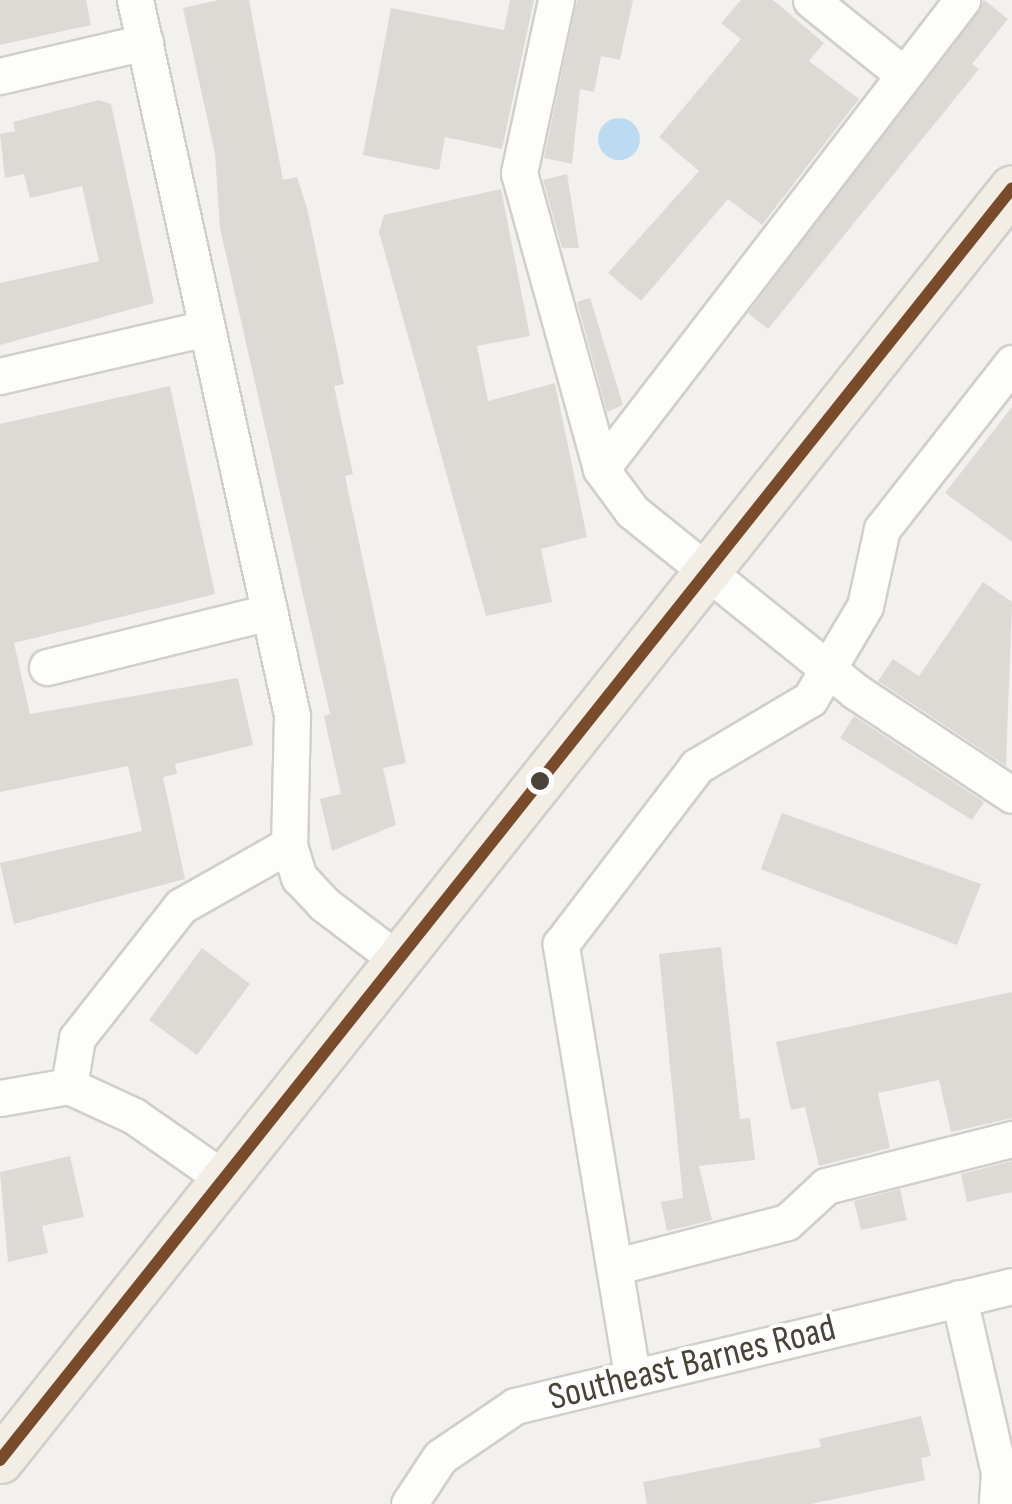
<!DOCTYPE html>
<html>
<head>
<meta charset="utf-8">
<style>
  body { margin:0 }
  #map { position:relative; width:1012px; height:1504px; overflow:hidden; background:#f3f1ed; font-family:"Sofia Sans Condensed",sans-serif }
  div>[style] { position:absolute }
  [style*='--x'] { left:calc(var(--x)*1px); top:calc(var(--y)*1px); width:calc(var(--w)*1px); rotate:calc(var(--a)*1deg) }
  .water>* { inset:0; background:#bcdbf2 }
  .round { border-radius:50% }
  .building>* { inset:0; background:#dddad5 }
  .roads { filter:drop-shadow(2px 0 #d1cfca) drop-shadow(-2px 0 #d1cfca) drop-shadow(0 2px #d1cfca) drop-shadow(0 -2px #d1cfca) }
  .minor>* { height:35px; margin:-17.5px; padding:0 17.5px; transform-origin:17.5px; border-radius:17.5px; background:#fdfdfc }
  .major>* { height:45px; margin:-22.5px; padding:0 22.5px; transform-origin:22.5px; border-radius:22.5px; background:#f2eee5 }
  .bus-1>* { height:12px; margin:-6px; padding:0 6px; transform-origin:6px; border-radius:6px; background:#7a4b2a }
  .dots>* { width:28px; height:28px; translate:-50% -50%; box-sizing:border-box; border:5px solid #fff; border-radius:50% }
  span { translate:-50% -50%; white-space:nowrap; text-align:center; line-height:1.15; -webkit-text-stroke:8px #fff; paint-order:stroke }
  .street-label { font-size:38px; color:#4a4337 }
</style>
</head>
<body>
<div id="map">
  <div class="water">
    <i class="round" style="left:598px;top:118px;width:42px;height:42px"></i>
  </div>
  <div class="building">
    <i style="clip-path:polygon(0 0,86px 0,91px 25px,0 45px)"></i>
    <i style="clip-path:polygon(219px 0,249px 0,283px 180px,297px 177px,307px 208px,344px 384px,334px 386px,353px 474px,345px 476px,406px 763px,383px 768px,396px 825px,332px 851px,320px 799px,341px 794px,324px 716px,330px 714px,220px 228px,215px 154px,183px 8px)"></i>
    <i style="clip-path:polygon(510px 0,534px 0,502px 149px,445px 137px,439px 170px,363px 155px,391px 8px,504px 30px)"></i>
    <i style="clip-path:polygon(577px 0,633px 0,620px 60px,601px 56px,594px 92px,580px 89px,572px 164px,544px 158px)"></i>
    <i style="clip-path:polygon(741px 0,773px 0,824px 43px,809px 61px,859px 99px,762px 225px,728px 199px,641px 301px,608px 273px,699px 171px,659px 137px,741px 39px,721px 23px)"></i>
    <i style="clip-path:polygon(984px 0,1008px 19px,972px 64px,979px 69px,768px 329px,748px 313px)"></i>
    <i style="clip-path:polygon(99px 100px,111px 104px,154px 303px,0 345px,0 283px,99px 261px,82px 186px,30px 198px,24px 174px,5px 178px,0 134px,15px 131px,13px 122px)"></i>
    <i style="clip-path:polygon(567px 174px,579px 248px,562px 248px,543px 180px)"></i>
    <i style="clip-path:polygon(501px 189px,530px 336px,477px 346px,488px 401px,555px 383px,587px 537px,541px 549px,552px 602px,486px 616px,379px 232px,384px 215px)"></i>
    <i style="clip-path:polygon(590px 298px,623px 405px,607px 412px,577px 302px)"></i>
    <i style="clip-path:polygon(170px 386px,215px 594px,14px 643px,30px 714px,238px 678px,253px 745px,175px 764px,177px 774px,163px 777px,185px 879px,14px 924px,0 863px,142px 831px,128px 766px,0 792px,0 424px)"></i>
    <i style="clip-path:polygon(1012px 407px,1012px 542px,945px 493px)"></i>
    <i style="clip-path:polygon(983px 582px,1012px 602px,1006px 766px,878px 681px,893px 659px,919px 676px)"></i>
    <i style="clip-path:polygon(854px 716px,984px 802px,972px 820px,840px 738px)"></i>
    <i style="clip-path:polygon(782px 813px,981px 884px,957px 945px,761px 869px)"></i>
    <i style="clip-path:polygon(721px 947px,740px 1119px,750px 1118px,755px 1160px,699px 1166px,712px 1220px,667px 1231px,661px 1202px,683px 1198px,659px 954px)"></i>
    <i style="clip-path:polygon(202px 948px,250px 984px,197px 1055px,149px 1020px)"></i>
    <i style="clip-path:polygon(1012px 992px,1012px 1118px,951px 1132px,939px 1080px,878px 1093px,890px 1148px,819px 1166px,805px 1107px,791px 1110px,776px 1042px)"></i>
    <i style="clip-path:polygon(70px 1156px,84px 1217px,42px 1226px,48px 1253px,8px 1262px,0 1172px)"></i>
    <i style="clip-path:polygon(1012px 1161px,1012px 1192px,967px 1202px,961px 1174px)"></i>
    <i style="clip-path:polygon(900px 1189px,907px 1220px,861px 1230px,854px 1201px)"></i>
    <i style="clip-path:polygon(921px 1416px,931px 1456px,921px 1458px,925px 1480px,811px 1504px,647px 1504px,643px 1482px,821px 1447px,819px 1439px)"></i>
  </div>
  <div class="roads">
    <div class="minor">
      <i style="--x:135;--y:0;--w:732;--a:77.62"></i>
      <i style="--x:292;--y:715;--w:130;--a:91.3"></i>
      <i style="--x:289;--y:845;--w:34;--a:73"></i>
      <i style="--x:299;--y:877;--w:37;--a:47"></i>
      <i style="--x:324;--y:904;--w:94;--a:37.2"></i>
      <i style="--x:556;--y:0;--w:177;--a:102.1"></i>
      <i style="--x:519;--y:173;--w:307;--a:74.5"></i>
      <i style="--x:601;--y:469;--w:52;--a:53.6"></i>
      <i style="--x:632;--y:511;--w:287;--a:38.9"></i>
      <i style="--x:855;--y:691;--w:188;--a:33.5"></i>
      <i style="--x:811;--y:0;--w:119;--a:38.9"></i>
      <i style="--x:0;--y:76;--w:149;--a:-13.2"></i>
      <i style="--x:0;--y:376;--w:212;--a:-13.1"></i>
      <i style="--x:601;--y:469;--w:592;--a:-52.41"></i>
      <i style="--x:47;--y:667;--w:229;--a:-13.9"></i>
      <i style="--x:69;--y:1086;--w:49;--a:-80.5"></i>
      <i style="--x:77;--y:1038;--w:168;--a:-51.8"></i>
      <i style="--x:181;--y:906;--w:124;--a:-29.5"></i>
      <i style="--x:0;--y:1098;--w:70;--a:-9.9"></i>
      <i style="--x:69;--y:1086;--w:72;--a:24.8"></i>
      <i style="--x:134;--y:1116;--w:108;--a:34.9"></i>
      <i style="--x:621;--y:1265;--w:171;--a:-14.5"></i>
      <i style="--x:787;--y:1222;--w:53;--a:-42.7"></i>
      <i style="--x:826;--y:1186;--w:192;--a:-14.2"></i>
      <i style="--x:959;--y:1298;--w:180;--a:77.1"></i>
      <i style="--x:999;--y:1473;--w:31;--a:94"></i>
      <i style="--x:632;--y:1375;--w:437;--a:-99.4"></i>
      <i style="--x:561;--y:944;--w:224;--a:-52.6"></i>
      <i style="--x:697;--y:766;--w:131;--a:-30.7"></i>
      <i style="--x:810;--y:699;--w:108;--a:-59.4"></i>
      <i style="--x:865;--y:606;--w:79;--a:-77.6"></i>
      <i style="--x:882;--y:529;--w:211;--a:-51.9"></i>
      <i style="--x:409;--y:1504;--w:56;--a:-56.6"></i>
      <i style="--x:440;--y:1457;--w:91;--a:-34.2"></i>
      <i style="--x:515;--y:1406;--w:511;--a:-13.57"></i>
    </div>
    <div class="major">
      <i style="--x:0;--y:1460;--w:1625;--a:-51.49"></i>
    </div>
  </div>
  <div class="bus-1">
    <i style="--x:0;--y:1460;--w:1625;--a:-51.49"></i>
  </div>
  <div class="dots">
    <i style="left:540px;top:781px;background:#4a4337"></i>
  </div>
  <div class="street-label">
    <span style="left:692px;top:1363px;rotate:-14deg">Southeast Barnes Road</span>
  </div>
</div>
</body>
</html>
